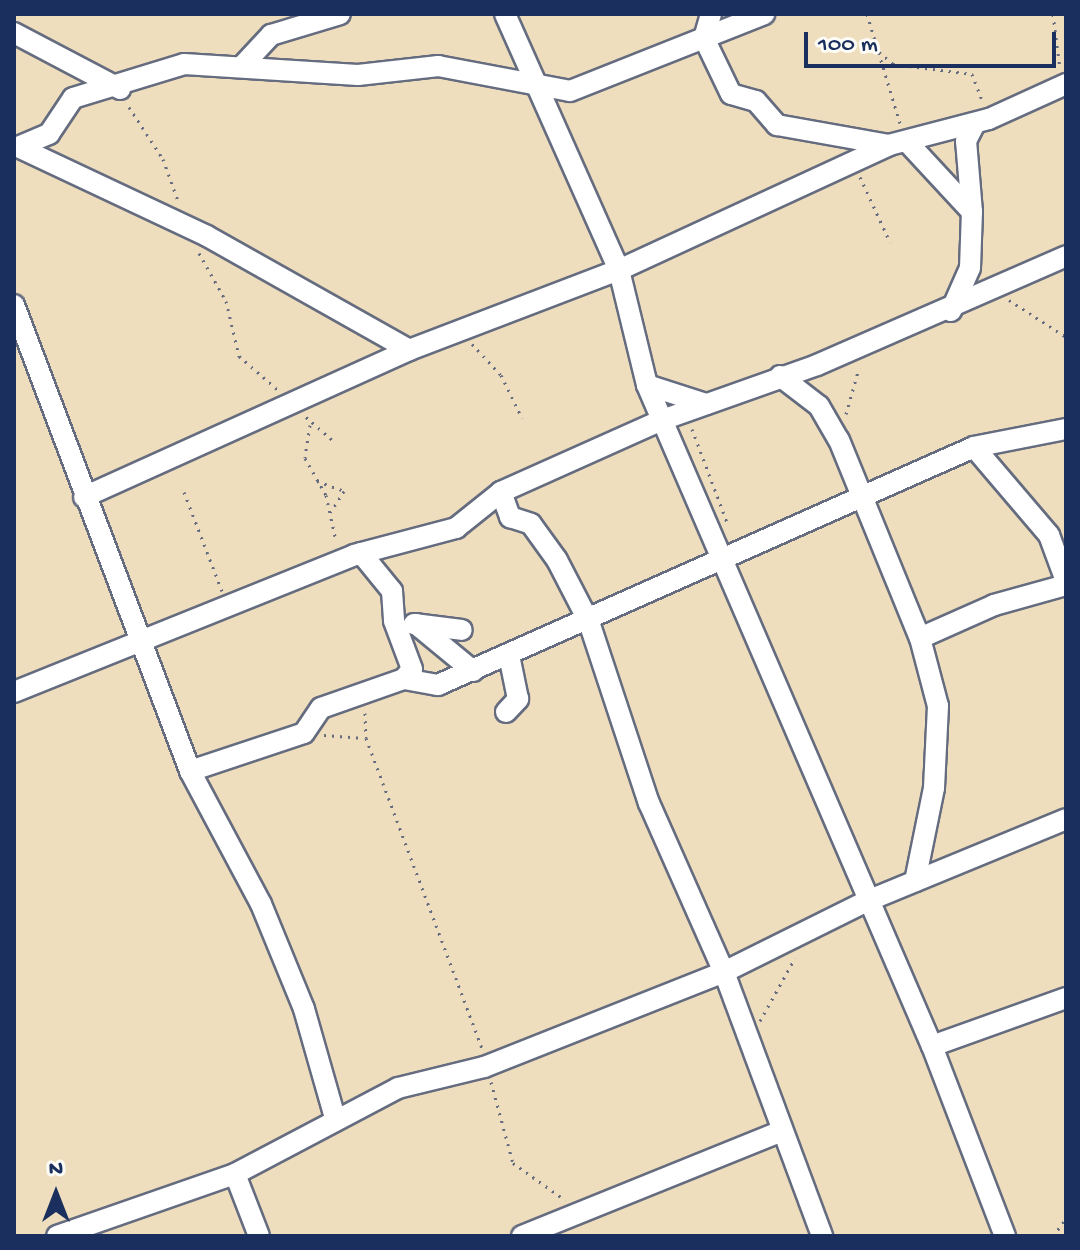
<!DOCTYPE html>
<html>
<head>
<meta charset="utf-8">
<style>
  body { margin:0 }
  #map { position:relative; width:1080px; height:1250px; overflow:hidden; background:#efdebd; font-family:"Gochi Hand",sans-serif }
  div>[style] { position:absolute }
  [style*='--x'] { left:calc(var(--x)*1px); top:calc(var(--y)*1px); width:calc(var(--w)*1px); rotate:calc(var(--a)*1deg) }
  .path>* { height:3px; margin-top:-1.5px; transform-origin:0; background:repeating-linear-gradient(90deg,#656c7f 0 2px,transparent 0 8px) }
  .roads { filter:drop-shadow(2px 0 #656c7f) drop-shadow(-2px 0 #656c7f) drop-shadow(0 2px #656c7f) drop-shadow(0 -2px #656c7f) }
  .minor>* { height:20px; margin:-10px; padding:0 10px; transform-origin:10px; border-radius:10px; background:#fff }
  span { translate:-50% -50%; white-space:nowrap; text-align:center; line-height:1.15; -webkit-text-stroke:8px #fdfcf7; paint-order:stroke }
  .frame { position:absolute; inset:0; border:16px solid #1b2f5e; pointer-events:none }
  .north { position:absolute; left:16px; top:1154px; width:80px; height:80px; -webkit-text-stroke:6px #fdfcf7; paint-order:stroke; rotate:0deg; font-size:22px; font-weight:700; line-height:32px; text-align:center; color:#1b2f5e }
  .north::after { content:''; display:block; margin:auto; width:28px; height:36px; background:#1b2f5e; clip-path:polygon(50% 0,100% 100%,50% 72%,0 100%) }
  .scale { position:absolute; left:804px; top:32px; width:252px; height:36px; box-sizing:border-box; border:4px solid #1b2f5e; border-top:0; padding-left:10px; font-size:24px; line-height:28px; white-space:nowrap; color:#1b2f5e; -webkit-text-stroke:6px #fdfcf7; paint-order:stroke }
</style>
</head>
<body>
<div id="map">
  <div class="path">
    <i style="--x:867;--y:14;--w:114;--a:73.2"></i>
    <i style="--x:1053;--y:14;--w:55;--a:82.7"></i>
    <i style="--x:873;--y:47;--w:26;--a:40"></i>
    <i style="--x:893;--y:64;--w:80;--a:7.2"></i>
    <i style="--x:972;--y:74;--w:30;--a:69"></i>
    <i style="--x:129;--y:107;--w:62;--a:56.8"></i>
    <i style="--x:163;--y:159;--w:45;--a:70.3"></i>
    <i style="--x:860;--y:177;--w:72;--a:65.2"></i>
    <i style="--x:199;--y:253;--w:55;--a:60.6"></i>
    <i style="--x:226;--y:301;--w:57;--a:76.7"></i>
    <i style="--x:239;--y:356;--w:52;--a:41.1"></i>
    <i style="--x:1009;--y:300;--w:68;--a:33"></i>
    <i style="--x:472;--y:344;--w:42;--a:46.9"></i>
    <i style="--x:501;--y:375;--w:48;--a:64"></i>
    <i style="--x:846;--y:414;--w:48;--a:-74.2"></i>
    <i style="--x:306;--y:417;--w:37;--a:41"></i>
    <i style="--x:310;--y:425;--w:33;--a:99"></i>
    <i style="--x:305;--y:458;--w:43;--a:60.4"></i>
    <i style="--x:326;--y:495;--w:47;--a:77.7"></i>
    <i style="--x:692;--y:429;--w:99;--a:69.4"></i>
    <i style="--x:317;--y:481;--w:29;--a:20"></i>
    <i style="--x:344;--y:491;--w:25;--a:122"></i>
    <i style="--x:184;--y:492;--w:106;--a:69"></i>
    <i style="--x:365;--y:713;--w:25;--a:88"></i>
    <i style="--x:366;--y:738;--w:331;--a:69.5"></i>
    <i style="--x:324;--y:735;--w:40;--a:4.3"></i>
    <i style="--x:760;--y:1021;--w:72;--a:-60.9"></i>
    <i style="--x:491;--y:1082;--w:84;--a:74.8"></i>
    <i style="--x:513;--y:1163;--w:64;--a:35.4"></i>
    <i style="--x:1053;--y:1236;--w:21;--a:-53"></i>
  </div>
  <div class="roads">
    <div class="minor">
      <i style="--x:505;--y:14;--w:280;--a:66"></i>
      <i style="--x:619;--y:270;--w:118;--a:76.3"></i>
      <i style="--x:647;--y:385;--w:720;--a:66.68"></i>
      <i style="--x:932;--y:1046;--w:204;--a:69"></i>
      <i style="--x:711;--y:14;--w:25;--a:106"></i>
      <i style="--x:704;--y:38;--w:62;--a:64.3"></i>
      <i style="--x:731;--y:94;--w:26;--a:16"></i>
      <i style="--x:756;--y:101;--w:32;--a:49"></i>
      <i style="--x:777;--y:125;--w:114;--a:10.1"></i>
      <i style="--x:14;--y:33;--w:120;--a:27.8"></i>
      <i style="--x:244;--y:64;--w:40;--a:-47"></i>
      <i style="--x:271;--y:35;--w:72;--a:-16.9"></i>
      <i style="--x:910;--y:145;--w:91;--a:47.2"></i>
      <i style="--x:972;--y:212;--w:71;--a:-94.8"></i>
      <i style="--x:966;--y:141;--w:20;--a:-63"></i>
      <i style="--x:18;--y:147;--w:34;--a:-23"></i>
      <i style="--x:49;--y:134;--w:43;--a:-56.3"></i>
      <i style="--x:73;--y:98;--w:116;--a:-17"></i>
      <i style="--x:184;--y:64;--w:174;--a:3.6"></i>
      <i style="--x:358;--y:75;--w:81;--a:-6.4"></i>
      <i style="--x:438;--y:66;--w:134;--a:10.7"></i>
      <i style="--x:570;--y:91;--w:209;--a:-21.6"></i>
      <i style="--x:18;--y:147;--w:209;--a:25.2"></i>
      <i style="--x:207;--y:236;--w:232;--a:29.4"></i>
      <i style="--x:14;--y:305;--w:498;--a:69.3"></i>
      <i style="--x:190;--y:771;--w:151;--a:61.9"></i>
      <i style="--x:261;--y:904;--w:113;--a:67.7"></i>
      <i style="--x:304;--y:1009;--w:116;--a:74.1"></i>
      <i style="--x:951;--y:311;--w:47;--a:-66.2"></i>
      <i style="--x:970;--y:268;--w:56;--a:-88"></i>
      <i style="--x:780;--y:376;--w:49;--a:37.6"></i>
      <i style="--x:819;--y:406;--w:39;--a:60"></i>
      <i style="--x:839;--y:440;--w:214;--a:67.8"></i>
      <i style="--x:920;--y:638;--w:70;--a:75.2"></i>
      <i style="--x:938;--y:706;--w:82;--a:92.8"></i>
      <i style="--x:934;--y:788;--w:95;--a:101.5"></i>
      <i style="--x:647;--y:385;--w:62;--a:17.9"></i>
      <i style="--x:974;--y:447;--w:116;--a:49.6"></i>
      <i style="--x:1049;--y:535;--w:49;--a:69.7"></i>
      <i style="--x:501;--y:492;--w:27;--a:70"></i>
      <i style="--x:510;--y:517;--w:22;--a:18"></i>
      <i style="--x:531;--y:524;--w:44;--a:54.2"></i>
      <i style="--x:557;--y:560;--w:70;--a:62.7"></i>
      <i style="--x:589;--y:622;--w:191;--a:71.7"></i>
      <i style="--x:649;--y:803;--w:185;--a:66.1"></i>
      <i style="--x:724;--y:972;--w:282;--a:69.6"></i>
      <i style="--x:84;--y:497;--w:357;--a:-24.3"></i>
      <i style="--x:409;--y:350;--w:225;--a:-20.9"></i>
      <i style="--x:619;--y:270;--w:298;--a:-24.8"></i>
      <i style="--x:889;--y:145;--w:103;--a:-14.6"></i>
      <i style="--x:989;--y:119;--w:85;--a:-24.4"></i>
      <i style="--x:361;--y:553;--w:49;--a:50.8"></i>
      <i style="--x:392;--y:591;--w:30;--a:86"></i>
      <i style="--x:394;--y:621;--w:51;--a:69.4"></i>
      <i style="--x:412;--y:669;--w:13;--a:129"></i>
      <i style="--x:414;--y:624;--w:48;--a:7.1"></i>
      <i style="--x:416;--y:624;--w:74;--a:39.5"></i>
      <i style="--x:920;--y:638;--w:81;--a:-24"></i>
      <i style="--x:994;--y:605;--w:75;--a:-15.5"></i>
      <i style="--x:14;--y:692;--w:367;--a:-21.9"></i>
      <i style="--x:354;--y:555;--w:106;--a:-14.8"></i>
      <i style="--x:456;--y:528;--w:58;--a:-38.7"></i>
      <i style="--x:501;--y:492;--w:176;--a:-24.1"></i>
      <i style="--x:662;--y:420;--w:164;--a:-19.5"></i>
      <i style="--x:817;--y:365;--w:272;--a:-23.6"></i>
      <i style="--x:506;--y:712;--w:18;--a:-47"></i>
      <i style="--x:518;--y:699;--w:45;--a:-101.6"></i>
      <i style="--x:190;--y:771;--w:120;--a:-18.4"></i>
      <i style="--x:304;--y:733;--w:30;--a:-56"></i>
      <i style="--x:321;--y:708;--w:88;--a:-19.3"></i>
      <i style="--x:404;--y:679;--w:35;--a:10"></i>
      <i style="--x:438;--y:685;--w:586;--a:-23.94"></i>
      <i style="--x:974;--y:447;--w:94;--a:-11.1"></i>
      <i style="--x:932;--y:1046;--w:142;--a:-19.7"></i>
      <i style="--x:235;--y:1174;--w:66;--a:68.8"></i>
      <i style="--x:57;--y:1236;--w:188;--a:-19.2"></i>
      <i style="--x:235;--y:1174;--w:184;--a:-27.8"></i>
      <i style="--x:398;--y:1088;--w:89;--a:-13.7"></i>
      <i style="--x:484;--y:1067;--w:258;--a:-21.6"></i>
      <i style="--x:724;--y:972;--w:157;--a:-26.4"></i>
      <i style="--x:865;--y:902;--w:217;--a:-22.4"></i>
      <i style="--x:522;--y:1236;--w:278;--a:-22"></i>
    </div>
  </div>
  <div class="frame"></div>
  <div class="north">N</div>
  <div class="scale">100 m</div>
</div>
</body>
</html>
